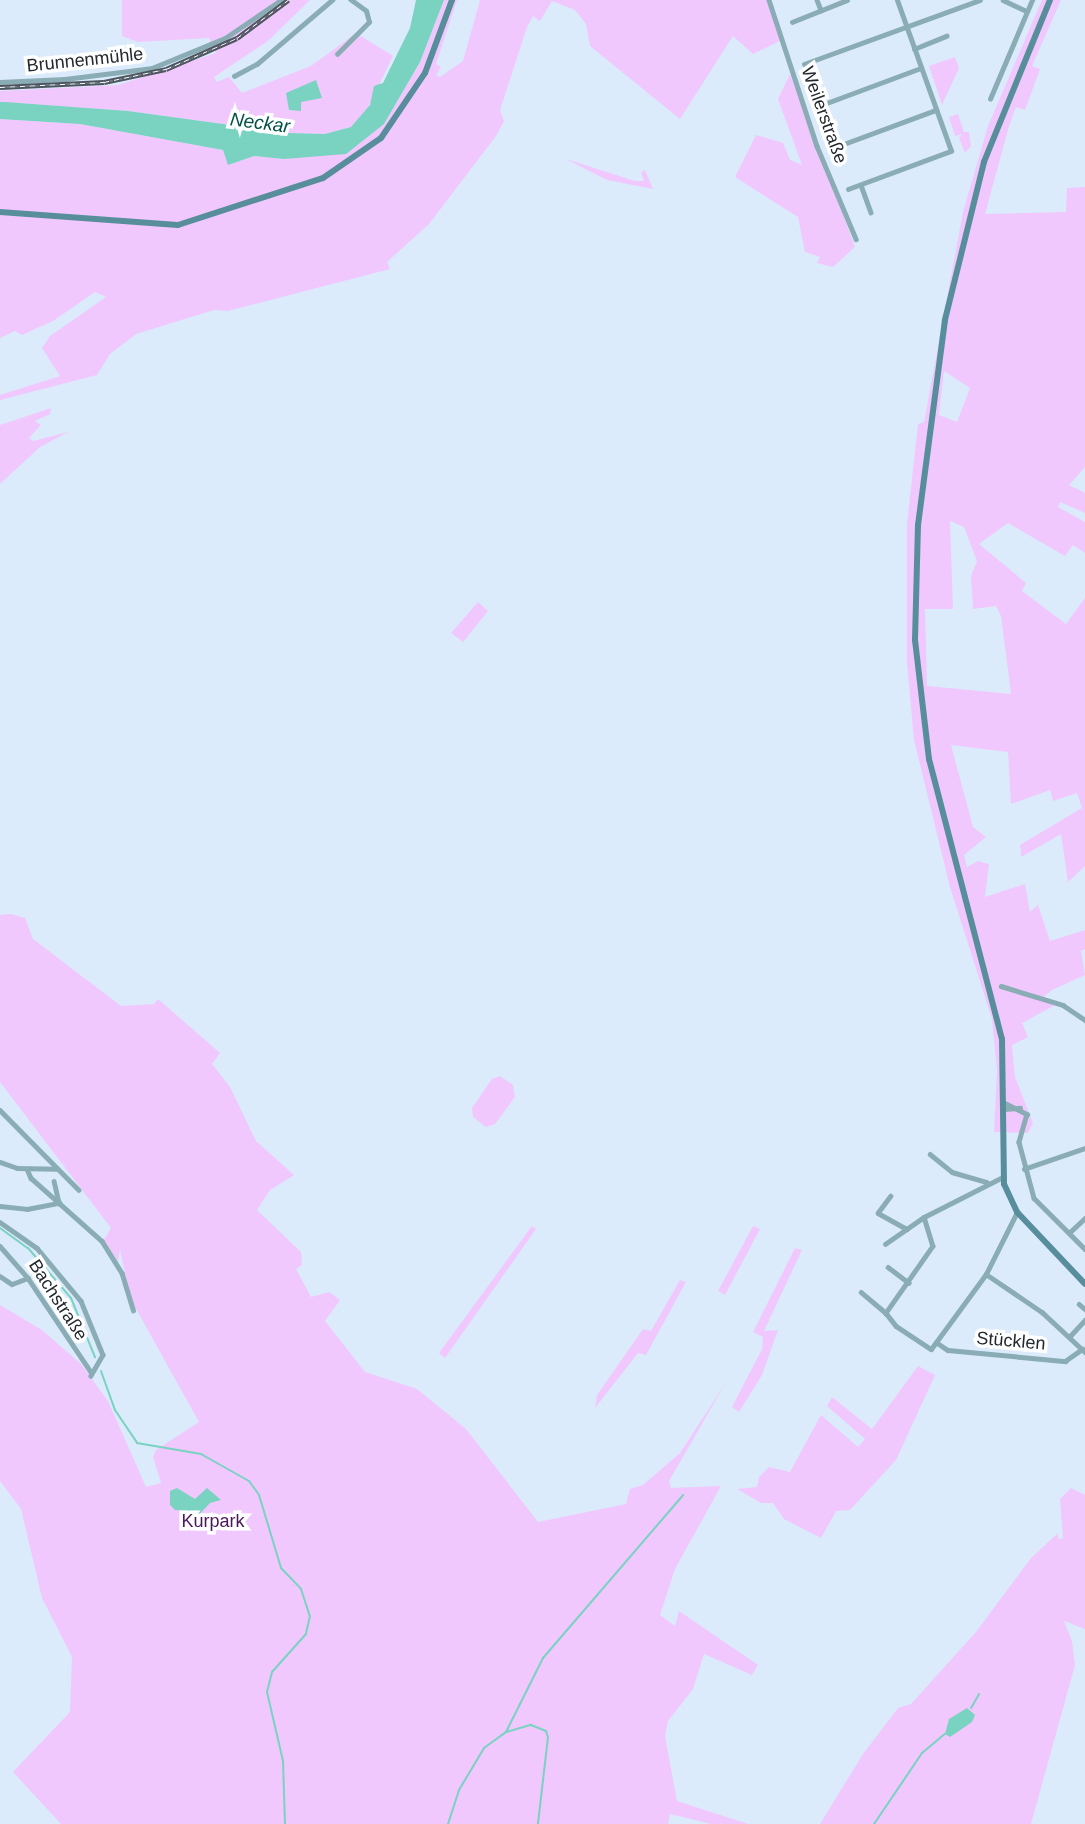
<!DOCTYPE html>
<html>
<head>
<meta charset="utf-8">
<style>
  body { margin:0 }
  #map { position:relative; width:1085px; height:1824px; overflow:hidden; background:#dbebfb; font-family:Arial,sans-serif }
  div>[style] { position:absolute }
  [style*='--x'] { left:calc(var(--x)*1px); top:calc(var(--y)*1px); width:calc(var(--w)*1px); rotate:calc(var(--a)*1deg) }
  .green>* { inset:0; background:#f1c8fd }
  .water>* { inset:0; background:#7ad2c1 }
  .stream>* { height:2px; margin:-1px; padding:0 1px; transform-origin:1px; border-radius:1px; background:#7ad2c1 }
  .street>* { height:4.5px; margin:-2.25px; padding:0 2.25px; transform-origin:2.25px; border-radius:2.25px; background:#89acb5 }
  .secondary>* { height:6px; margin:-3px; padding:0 3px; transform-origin:3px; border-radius:3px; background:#588e9b }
  .rail>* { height:4.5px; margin-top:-2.25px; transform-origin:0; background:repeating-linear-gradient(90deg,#fff 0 5px,#4d555e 0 10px); box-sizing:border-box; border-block:2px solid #4d555e }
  span { translate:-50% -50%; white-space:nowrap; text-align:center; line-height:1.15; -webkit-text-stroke:7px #fff; paint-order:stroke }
  .street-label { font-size:18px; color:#22282e }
  .park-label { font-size:18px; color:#4b1759 }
  .water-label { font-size:19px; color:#005146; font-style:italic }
</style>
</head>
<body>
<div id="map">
  <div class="green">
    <i style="clip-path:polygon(122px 0,310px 0,268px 41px,214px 77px,217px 82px,229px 77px,242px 93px,311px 66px,356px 33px,393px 56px,364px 116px,351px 127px,325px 134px,288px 133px,128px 111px,0 102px,0 91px,118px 85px,216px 53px,209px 38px,138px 42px,122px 36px)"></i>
    <i style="clip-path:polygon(444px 0,457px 0,436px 64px,441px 67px,436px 75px,440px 77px,463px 61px,480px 0,769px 0,782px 40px,753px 54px,733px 36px,680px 119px,590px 46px,586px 24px,575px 10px,552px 1px,540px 21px,533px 16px,527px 27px,500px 110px,504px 121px,496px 136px,429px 224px,387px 262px,390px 269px,228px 311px,214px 310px,136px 334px,110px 354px,97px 375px,0 400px,0 395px,60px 376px,42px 348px,50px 336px,106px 297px,95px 292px,53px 321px,22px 335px,15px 331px,0 338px,0 119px,80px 124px,223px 150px,229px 164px,254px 156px,284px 159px,384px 124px,420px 62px)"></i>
    <i style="clip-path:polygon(evenodd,1042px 0,1061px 0,1032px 66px,1040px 69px,1025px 110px,1016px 107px,1009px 126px,985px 214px,1066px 212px,1067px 188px,1085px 187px,1085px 467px,1069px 485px,1085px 493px,1085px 513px,1060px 502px,1058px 507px,1085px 522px,1085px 553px,1073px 545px,1065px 556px,1008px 523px,979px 544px,1026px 583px,1022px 591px,1066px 624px,1085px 598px,1085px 866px,1068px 882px,1061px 834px,1021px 857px,1021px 852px,1020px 845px,1082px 808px,1077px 793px,1053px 801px,1050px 790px,1011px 804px,1008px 752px,951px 745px,973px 827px,986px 837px,964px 855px,967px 867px,978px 861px,989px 864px,985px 897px,1025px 884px,1030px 912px,1038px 905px,1050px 941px,1085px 930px,1085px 949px,1081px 951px,1085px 975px,1052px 990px,1044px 997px,1059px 1003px,1022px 1023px,1028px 1037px,1012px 1045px,1015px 1077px,1033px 1123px,1028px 1133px,994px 1132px,997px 1071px,992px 1019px,950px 887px,914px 740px,907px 663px,907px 524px,918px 424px,924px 422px,963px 212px,988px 126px,1042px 0,944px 371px,970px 388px,957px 422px,939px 415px,944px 371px,1042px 0,950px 521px,964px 527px,977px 561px,971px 576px,973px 609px,996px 606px,1001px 616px,1011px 694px,927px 686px,925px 609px,953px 609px,950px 521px)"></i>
    <i style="clip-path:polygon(955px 57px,959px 68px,942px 105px,929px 66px)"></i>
    <i style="clip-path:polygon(790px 74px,855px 247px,833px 267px,817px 263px,820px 257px,805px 252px,798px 217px,735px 177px,756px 135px,783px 143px,790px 160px,802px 165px,778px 99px)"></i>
    <i style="clip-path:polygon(958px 114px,964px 132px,969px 132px,971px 146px,965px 153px,959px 138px,962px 134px,955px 136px,949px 117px)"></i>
    <i style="clip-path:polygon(566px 159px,635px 181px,644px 181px,641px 172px,645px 170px,653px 189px,607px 180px)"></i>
    <i style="clip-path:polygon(51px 408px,50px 414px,35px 421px,41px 425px,29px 438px,33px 441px,68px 432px,40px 447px,0 484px,0 425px)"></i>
    <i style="clip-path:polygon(478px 602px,488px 611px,463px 642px,451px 633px)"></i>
    <i style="clip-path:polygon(11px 914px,25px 918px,33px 939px,121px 1006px,154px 1004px,158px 999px,220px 1053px,212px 1064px,230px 1087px,256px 1141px,294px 1175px,270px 1190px,257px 1210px,301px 1252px,302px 1265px,296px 1269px,311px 1297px,329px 1292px,340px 1300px,325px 1321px,365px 1372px,417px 1389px,466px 1429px,538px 1522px,626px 1504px,630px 1489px,643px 1485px,680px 1453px,725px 1384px,669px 1481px,671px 1488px,721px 1486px,675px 1569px,660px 1615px,675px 1626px,679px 1611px,758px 1665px,752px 1675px,704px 1654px,693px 1689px,668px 1721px,665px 1736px,677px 1801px,748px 1824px,711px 1824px,670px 1814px,668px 1824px,61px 1824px,13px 1772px,70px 1712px,72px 1657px,42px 1598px,21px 1509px,0 1481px,0 1305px,42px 1330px,81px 1364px,108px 1401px,146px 1487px,161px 1483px,153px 1457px,156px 1450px,199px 1422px,130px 1298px,120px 1249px,118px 1262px,104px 1240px,111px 1228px,0 1082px,0 915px)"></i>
    <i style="clip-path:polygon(500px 1076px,513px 1085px,515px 1097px,495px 1124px,486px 1127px,473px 1117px,472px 1108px,492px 1079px)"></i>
    <i style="clip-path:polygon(532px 1226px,536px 1229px,445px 1358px,439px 1353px)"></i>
    <i style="clip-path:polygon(753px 1226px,760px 1229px,725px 1295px,718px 1291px)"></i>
    <i style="clip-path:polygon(795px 1248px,802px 1250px,764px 1331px,778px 1330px,762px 1375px,739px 1412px,732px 1407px,762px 1349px,763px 1337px,753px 1332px)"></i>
    <i style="clip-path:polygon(680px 1280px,686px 1282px,646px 1355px,638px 1353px,595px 1408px,597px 1395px,643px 1329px,651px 1331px)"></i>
    <i style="clip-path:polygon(918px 1366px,935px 1375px,896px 1460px,850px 1510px,836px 1511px,821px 1538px,784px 1519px,773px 1503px,761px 1503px,737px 1489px,757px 1487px,759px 1477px,769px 1467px,790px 1472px,821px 1415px,858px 1447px,865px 1439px,827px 1406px,832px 1397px,872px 1429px)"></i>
    <i style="clip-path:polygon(1071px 1488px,1085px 1495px,1085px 1629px,1064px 1621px,1072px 1641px,1075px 1665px,1031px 1824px,820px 1824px,863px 1754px,898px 1708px,911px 1704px,976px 1632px,1031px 1558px,1058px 1533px,1058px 1539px,1063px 1538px,1060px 1499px)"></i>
  </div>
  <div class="water">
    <i style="clip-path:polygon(416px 0,444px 0,420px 62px,384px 124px,346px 154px,284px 159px,254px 156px,228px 165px,223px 150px,80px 124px,0 119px,0 102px,5px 102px,128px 111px,288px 133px,325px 134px,351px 127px,370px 105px,374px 86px,383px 83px,410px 28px)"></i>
    <i style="clip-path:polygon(316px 80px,322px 98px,301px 102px,301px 111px,289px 110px,286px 93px)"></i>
    <i style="clip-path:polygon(177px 1488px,195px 1499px,207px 1488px,221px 1500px,210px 1503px,195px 1519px,189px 1511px,175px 1510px,170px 1505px,170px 1491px)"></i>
    <i style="clip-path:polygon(967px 1708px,975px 1715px,972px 1722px,950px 1737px,945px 1734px,949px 1719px)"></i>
  </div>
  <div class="stream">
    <i style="--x:0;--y:1228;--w:34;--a:36"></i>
    <i style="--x:28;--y:1248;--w:66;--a:49.3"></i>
    <i style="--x:71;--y:1298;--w:64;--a:67.9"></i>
    <i style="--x:101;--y:1371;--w:41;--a:70.3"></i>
    <i style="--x:115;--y:1410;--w:40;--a:56"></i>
    <i style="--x:137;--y:1443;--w:65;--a:9.8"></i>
    <i style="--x:201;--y:1454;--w:55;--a:29.4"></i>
    <i style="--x:249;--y:1481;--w:17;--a:54"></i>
    <i style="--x:259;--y:1495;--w:76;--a:73.2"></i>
    <i style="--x:281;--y:1568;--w:29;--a:46"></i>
    <i style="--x:301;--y:1589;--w:28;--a:72"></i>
    <i style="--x:310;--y:1616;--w:18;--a:103"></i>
    <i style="--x:306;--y:1634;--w:51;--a:131.8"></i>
    <i style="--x:272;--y:1672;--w:21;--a:104"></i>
    <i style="--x:267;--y:1692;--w:71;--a:76.9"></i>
    <i style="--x:283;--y:1761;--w:63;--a:88.2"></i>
    <i style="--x:971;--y:1708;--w:16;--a:-60"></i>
    <i style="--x:506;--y:1732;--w:83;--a:-63.4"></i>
    <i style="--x:543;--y:1658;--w:215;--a:-49.3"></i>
    <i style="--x:448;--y:1824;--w:36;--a:-72"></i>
    <i style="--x:459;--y:1790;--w:49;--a:-59.2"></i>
    <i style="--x:484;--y:1748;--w:27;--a:-36"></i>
    <i style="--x:506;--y:1732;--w:26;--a:-16"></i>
    <i style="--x:531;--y:1725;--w:16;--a:22"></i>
    <i style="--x:546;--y:1731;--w:6;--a:72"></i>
    <i style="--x:548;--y:1737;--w:88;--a:96.6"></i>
    <i style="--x:874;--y:1824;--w:86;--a:-55.9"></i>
    <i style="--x:922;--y:1753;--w:30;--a:-40"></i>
  </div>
  <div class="street">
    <i style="--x:769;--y:0;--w:154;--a:71.8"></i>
    <i style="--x:817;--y:146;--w:101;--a:67.2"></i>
    <i style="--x:817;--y:0;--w:11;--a:68"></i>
    <i style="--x:1003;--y:0;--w:26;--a:25"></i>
    <i style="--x:792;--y:22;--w:59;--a:-21.8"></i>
    <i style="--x:914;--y:49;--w:35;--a:-22"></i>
    <i style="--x:337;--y:54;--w:45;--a:-45"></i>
    <i style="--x:369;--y:22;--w:11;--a:-105"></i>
    <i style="--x:366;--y:11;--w:19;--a:-144"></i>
    <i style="--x:804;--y:64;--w:187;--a:-20"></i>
    <i style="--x:234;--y:76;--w:26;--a:-28"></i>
    <i style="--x:257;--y:64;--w:99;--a:-40.5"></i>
    <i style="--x:0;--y:82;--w:65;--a:-2.6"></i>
    <i style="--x:65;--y:79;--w:88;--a:-7.2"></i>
    <i style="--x:152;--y:68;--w:79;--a:-22.3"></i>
    <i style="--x:225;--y:38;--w:68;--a:-34.2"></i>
    <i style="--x:990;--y:99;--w:108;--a:-67"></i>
    <i style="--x:816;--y:107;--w:112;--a:-20.4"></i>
    <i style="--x:833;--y:148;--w:110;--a:-20.3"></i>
    <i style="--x:861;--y:185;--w:29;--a:70"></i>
    <i style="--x:848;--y:189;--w:110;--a:-20.3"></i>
    <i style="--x:951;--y:151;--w:160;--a:-109.7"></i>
    <i style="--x:1001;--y:986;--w:65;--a:17"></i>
    <i style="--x:1063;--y:1005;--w:27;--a:34"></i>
    <i style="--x:1005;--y:1103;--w:25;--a:27"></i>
    <i style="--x:1027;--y:1114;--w:29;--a:106"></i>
    <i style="--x:1019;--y:1142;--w:58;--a:75"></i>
    <i style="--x:1034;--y:1198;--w:72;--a:45"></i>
    <i style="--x:1004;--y:1109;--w:16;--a:-4"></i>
    <i style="--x:0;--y:1110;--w:112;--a:45.4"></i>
    <i style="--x:930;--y:1154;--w:28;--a:39"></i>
    <i style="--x:952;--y:1172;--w:36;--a:16"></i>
    <i style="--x:0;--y:1162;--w:18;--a:19"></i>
    <i style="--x:17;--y:1168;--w:39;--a:1"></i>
    <i style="--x:27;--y:1169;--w:10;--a:66"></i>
    <i style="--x:31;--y:1178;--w:95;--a:41.6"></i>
    <i style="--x:102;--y:1241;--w:38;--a:58"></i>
    <i style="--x:122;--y:1273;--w:39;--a:73"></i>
    <i style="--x:1024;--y:1169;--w:65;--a:-19"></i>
    <i style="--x:54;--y:1181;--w:23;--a:77"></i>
    <i style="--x:891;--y:1196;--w:21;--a:127"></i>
    <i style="--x:878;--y:1213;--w:33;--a:29"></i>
    <i style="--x:0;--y:1206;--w:27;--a:6"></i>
    <i style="--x:27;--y:1209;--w:33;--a:-11"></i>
    <i style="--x:924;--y:1217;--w:30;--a:73"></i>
    <i style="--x:933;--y:1246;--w:82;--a:125"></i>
    <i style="--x:886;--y:1313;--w:16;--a:52"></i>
    <i style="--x:896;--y:1326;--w:42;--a:33.3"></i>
    <i style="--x:931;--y:1349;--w:93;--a:-53.7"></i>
    <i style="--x:986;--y:1274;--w:69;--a:-63.4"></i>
    <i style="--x:0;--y:1222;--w:45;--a:35.1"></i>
    <i style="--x:37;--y:1248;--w:69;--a:50.3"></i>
    <i style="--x:81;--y:1301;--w:58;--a:67.8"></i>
    <i style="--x:103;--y:1355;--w:24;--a:120"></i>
    <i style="--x:1069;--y:1233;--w:22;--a:-43"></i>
    <i style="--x:885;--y:1244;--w:47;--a:-34.7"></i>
    <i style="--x:924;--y:1217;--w:89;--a:-26.9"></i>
    <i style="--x:0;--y:1246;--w:43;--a:48.8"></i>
    <i style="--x:28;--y:1278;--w:113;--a:56.2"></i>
    <i style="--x:888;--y:1267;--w:26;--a:37"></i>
    <i style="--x:986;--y:1274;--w:68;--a:34.2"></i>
    <i style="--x:1042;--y:1312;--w:59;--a:42.9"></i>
    <i style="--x:0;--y:1276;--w:14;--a:34"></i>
    <i style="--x:12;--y:1284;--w:17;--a:-21"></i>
    <i style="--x:861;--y:1292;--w:33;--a:40"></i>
    <i style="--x:1079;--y:1304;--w:8;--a:40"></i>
    <i style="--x:1070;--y:1336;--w:22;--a:-47"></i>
    <i style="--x:936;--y:1342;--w:14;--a:34"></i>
    <i style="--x:948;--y:1350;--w:118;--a:5.4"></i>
    <i style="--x:1065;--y:1361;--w:21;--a:-35"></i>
  </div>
  <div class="secondary">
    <i style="--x:1050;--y:0;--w:175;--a:112.2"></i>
    <i style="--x:984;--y:162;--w:163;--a:103.9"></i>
    <i style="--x:945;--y:320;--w:207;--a:97.5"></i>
    <i style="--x:918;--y:525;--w:115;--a:91.5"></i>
    <i style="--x:915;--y:640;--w:120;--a:83.3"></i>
    <i style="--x:929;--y:759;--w:289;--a:75.4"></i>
    <i style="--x:1002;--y:1039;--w:145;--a:89.2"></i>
    <i style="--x:1004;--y:1184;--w:31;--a:65"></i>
    <i style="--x:1017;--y:1212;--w:99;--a:46.6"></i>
    <i style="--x:0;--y:212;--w:178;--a:4.2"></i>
    <i style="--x:178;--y:225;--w:152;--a:-18"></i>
    <i style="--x:323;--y:178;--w:70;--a:-34.6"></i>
    <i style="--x:381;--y:138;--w:78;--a:-55.9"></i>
    <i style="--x:425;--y:73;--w:78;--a:-69.7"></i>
  </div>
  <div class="rail">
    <i style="--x:0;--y:87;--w:104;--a:-2.8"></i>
    <i style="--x:104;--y:82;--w:63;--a:-11.8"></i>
    <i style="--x:166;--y:69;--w:77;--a:-23.6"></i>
    <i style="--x:237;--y:38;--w:64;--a:-36.7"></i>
  </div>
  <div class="street-label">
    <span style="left:85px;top:60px;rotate:-6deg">Brunnenmühle</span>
    <span style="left:824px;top:115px;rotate:70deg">Weilerstraße</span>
    <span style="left:58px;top:1300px;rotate:57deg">Bachstraße</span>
    <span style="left:1011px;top:1341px;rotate:5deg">Stücklen</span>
  </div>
  <div class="park-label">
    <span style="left:213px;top:1521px">Kurpark</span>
  </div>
  <div class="water-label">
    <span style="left:260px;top:123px;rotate:7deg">Neckar</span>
  </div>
</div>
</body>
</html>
